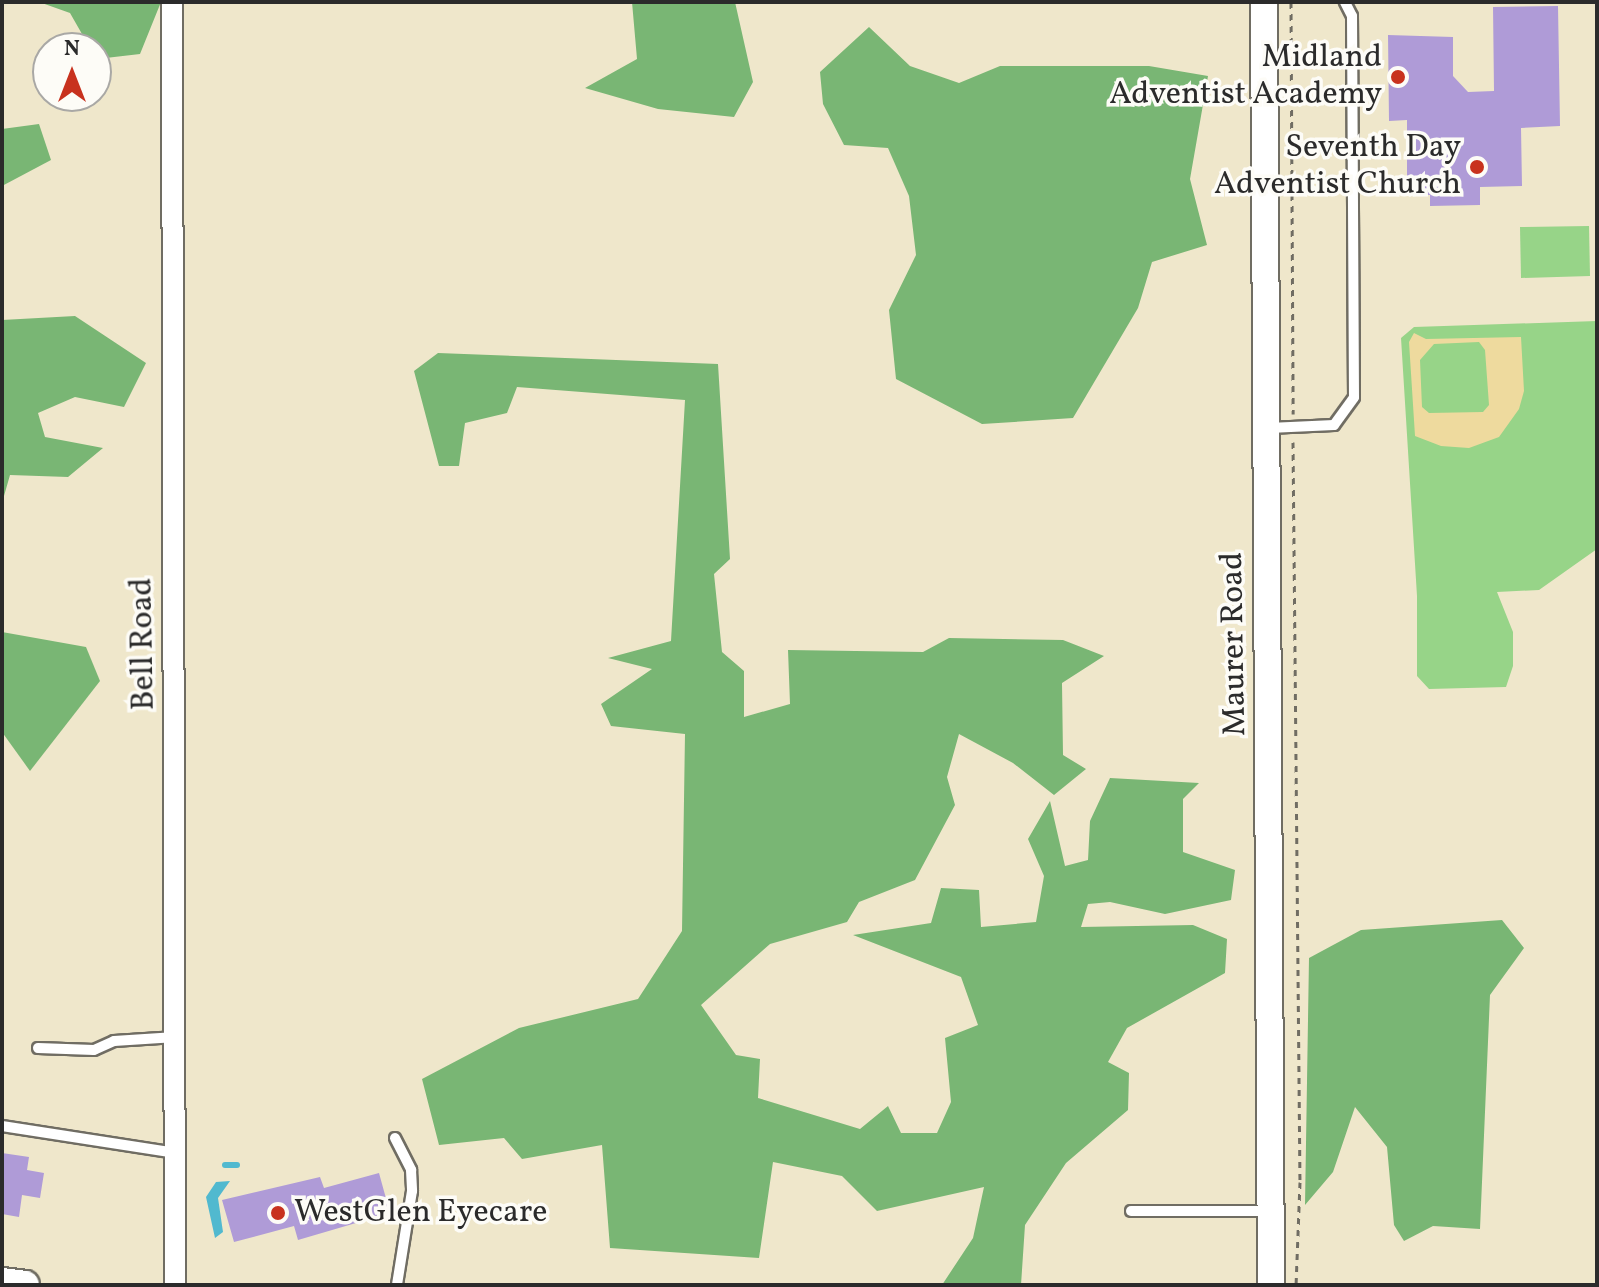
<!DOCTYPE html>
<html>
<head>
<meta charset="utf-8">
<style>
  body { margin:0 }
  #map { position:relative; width:1599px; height:1287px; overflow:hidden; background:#efe7cb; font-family:Vollkorn,serif }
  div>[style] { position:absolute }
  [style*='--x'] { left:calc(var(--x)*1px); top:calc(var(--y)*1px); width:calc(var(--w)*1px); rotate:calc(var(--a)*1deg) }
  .green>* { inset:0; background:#97d488 }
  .forest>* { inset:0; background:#79b674 }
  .sand>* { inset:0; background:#eeda9e }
  .water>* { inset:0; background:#51b9cf }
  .stream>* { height:6px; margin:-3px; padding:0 3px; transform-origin:3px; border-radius:3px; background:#51b9cf }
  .building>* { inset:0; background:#af9bd7 }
  .path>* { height:3px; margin-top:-1.5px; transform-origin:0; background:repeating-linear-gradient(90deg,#706d63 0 6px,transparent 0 12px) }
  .roads { filter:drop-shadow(2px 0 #706d63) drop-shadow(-2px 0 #706d63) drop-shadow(0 2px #706d63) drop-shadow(0 -2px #706d63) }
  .service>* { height:10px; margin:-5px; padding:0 5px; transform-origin:5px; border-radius:5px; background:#fff }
  .minor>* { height:20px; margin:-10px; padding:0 10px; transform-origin:10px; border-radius:10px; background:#fff }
  .tertiary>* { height:26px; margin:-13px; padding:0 13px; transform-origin:13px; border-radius:13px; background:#fff }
  .secondary>* { height:28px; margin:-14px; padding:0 14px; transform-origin:14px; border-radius:14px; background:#fff }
  .dots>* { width:22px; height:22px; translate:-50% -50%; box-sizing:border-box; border:4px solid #fdfcf7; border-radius:50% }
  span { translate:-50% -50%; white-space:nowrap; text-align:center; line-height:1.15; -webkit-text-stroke:7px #fdfcf7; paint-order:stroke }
  .poi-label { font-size:32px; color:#2b2b2b }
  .right { translate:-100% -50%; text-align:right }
  .left { translate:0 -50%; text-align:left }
  .street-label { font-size:32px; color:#2b2b2b }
  .frame { position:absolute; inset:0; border:4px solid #2b2b2b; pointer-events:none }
  .north { position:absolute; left:32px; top:32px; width:80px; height:80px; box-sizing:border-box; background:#fdfcf7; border:2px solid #a9a8a5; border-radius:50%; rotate:0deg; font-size:22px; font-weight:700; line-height:32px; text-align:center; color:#2b2b2b }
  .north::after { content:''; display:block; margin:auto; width:28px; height:36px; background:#c8321e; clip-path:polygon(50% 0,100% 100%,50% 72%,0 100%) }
</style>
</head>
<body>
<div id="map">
  <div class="green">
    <i style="clip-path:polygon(1589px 226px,1590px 276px,1521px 278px,1520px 227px)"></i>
    <i style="clip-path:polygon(1597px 321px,1597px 549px,1539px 590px,1497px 592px,1513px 632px,1513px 666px,1506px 687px,1429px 689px,1417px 676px,1417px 596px,1401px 338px,1414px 327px)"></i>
  </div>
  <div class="forest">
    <i style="clip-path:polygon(39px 2px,161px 2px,140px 54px,97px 59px,96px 48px,90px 48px,70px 13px)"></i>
    <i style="clip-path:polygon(632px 2px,735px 2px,753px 82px,734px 117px,658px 109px,585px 88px,637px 59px)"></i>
    <i style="clip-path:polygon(869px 27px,910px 66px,959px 83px,1000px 66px,1149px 66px,1208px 76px,1190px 179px,1207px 245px,1152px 262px,1138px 308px,1073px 418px,982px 424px,896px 379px,889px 310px,916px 255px,909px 196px,888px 148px,844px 145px,823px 104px,820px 72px)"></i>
    <i style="clip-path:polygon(39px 124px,51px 160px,2px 186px,2px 129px)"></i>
    <i style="clip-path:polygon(75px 316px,146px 363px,124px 407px,75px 397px,38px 413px,45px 437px,103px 448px,68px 477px,10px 475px,2px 503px,2px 320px)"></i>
    <i style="clip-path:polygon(438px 353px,718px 364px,730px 559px,714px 574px,722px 652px,744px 671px,744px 717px,790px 704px,788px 650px,923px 652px,949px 638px,1063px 640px,1104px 656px,1062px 683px,1063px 755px,1086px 769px,1054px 795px,1013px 763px,959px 734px,947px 777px,955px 805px,915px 880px,859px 902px,847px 922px,770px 944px,701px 1005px,736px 1055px,760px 1059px,758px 1098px,860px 1129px,888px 1106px,901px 1133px,937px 1133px,951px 1102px,945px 1038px,978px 1025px,961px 977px,853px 935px,931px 923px,941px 888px,979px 890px,981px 927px,1036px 922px,1044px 876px,1028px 839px,1050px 801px,1065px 866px,1088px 860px,1090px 821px,1110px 778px,1199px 783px,1183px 799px,1183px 852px,1235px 870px,1231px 900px,1165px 914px,1110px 902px,1088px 904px,1081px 927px,1193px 925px,1227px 939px,1225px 973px,1127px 1028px,1108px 1062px,1129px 1073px,1128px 1110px,1066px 1163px,1025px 1225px,1021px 1285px,942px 1285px,973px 1238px,984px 1187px,877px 1211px,842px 1176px,773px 1162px,759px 1258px,610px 1248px,602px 1145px,522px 1159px,504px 1138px,439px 1145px,422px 1079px,519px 1028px,638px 999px,682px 931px,685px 734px,611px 726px,601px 704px,652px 669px,608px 658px,671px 641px,685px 400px,517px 387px,507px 413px,465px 423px,459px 466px,439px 466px,414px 371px)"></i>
    <i style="clip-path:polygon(2px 632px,86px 647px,100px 681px,30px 771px,2px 732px)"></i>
    <i style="clip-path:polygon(1502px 920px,1524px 948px,1490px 995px,1480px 1229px,1433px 1226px,1404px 1241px,1394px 1225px,1387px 1147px,1355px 1107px,1333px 1172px,1305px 1205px,1309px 958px,1361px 930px)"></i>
  </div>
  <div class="sand">
    <i style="clip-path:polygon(evenodd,1414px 333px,1426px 339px,1521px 337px,1524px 391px,1519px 409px,1499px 437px,1469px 448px,1441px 446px,1415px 436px,1409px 342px,1414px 333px,1479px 342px,1485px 350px,1489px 405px,1483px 412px,1429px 413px,1422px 407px,1420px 360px,1434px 344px,1479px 342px)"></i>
  </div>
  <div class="water">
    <i style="clip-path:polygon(230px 1181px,218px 1198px,223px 1232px,215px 1238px,206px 1197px,216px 1182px)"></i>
  </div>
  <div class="stream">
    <i style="--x:225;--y:1165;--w:12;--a:0"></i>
  </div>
  <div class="building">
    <i style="clip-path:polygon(1558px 6px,1560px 126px,1521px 128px,1522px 186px,1480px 187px,1480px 205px,1430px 206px,1430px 195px,1407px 195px,1407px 120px,1389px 121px,1388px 35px,1453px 37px,1453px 76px,1468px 92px,1494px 91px,1493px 7px)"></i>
    <i style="clip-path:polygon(2px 1153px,29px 1157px,27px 1170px,44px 1173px,40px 1198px,22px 1195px,19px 1217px,2px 1214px)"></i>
    <i style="clip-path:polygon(379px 1173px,390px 1213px,298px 1240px,294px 1226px,234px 1242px,222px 1200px,320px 1177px,324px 1188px)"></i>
  </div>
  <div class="path">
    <i style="--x:1291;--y:2;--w:412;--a:89.7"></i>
    <i style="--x:1293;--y:442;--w:740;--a:89.46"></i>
    <i style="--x:1300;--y:1182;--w:103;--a:92.2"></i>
  </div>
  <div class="roads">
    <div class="service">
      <i style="--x:1269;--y:428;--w:65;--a:-2.6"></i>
      <i style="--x:1334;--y:425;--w:34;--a:-54"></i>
      <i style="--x:1354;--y:397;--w:381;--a:-90.3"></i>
      <i style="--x:1352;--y:16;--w:16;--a:-117"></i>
      <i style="--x:38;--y:1048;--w:56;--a:2"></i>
      <i style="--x:94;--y:1050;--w:22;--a:-24"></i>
      <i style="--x:114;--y:1041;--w:62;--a:-3.7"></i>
      <i style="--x:2;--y:1126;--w:176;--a:8.8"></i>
      <i style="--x:395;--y:1138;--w:36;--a:63"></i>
      <i style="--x:411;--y:1170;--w:21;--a:87"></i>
      <i style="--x:412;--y:1191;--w:95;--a:99.1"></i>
      <i style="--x:1131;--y:1211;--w:137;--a:0"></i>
    </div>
    <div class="minor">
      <i style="--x:172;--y:2;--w:1283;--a:89.87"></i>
    </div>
    <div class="tertiary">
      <i style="--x:1264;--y:2;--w:1283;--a:89.69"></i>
    </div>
    <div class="secondary">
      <i style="--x:2;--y:1282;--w:23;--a:7"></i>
    </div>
  </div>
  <div class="dots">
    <i style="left:1398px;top:77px;background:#c8321e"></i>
    <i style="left:1477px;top:167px;background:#c8321e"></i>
    <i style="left:278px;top:1213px;background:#c8321e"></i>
  </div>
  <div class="poi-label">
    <span class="right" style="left:1382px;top:77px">Midland<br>Adventist Academy</span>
    <span class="right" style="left:1461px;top:167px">Seventh Day<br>Adventist Church</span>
    <span class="left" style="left:294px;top:1213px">WestGlen Eyecare</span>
  </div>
  <div class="street-label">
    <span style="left:144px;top:644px;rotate:-91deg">Bell Road</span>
    <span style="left:1235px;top:644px;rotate:-91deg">Maurer Road</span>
  </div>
  <div class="frame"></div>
  <div class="north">N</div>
</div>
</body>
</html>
